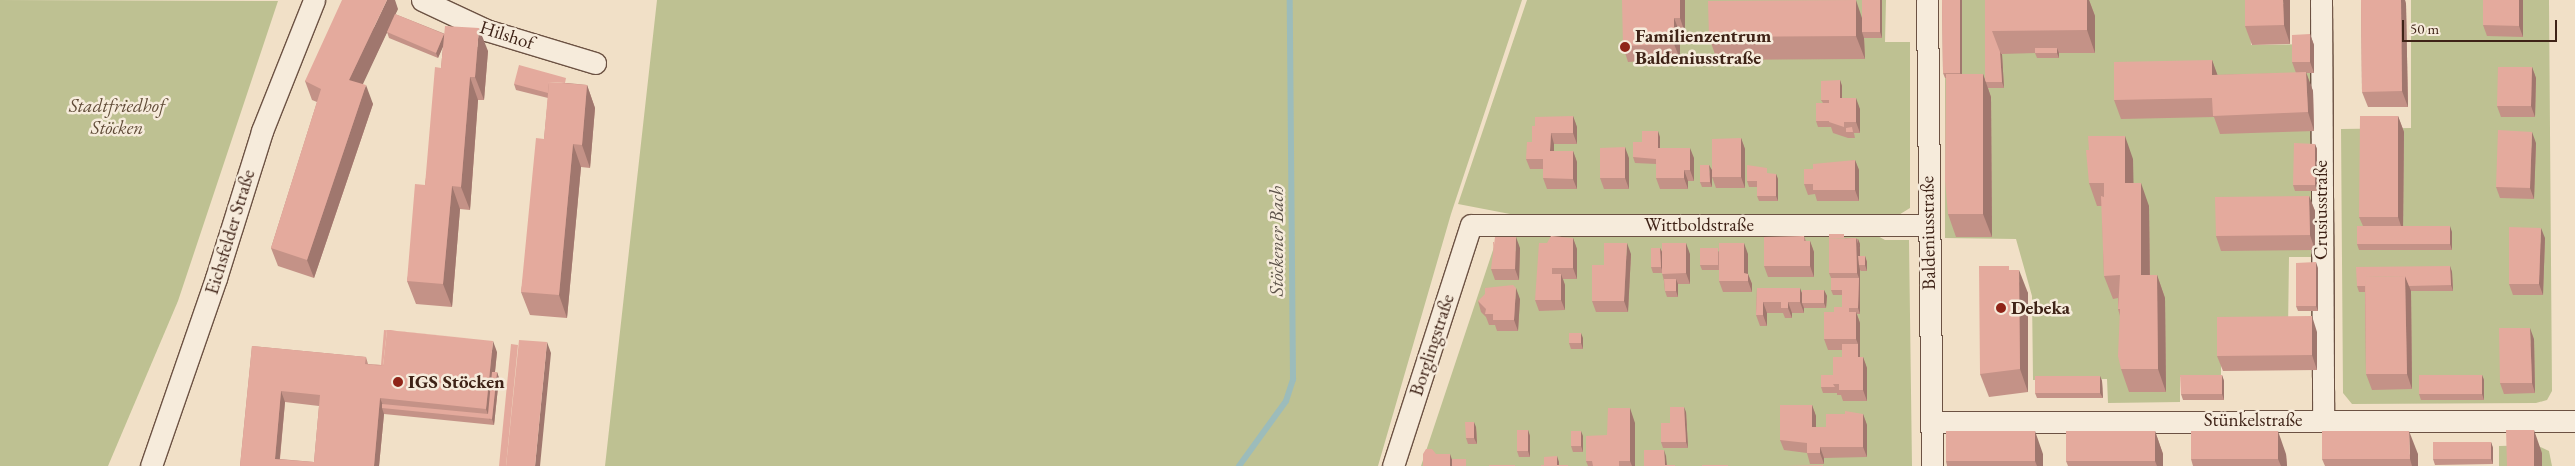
<!DOCTYPE html>
<html>
<head>
<meta charset="utf-8">
<style>
  body { margin:0 }
  #map { position:relative; width:2575px; height:466px; overflow:hidden; background:#f1e0c7; font-family:"EB Garamond",serif }
  div>[style] { position:absolute }
  [style*='--x'] { left:calc(var(--x)*1px); top:calc(var(--y)*1px); width:calc(var(--w)*1px); rotate:calc(var(--a)*1deg) }
  .green>* { inset:0; background:#bec192 }
  .stream>* { height:6px; margin:-3px; padding:0 3px; transform-origin:3px; border-radius:3px; background:#9cbcbb }
  .roads { filter:drop-shadow(1px 0 #6c5243) drop-shadow(-1px 0 #6c5243) drop-shadow(0 1px #6c5243) drop-shadow(0 -1px #6c5243) }
  .street>* { height:21px; margin:-10.5px; padding:0 10.5px; transform-origin:10.5px; border-radius:10.5px; background:#f6ebdb }
  .wall>* { inset:0; background:#c49287 }
  .shaded-wall>* { inset:0; background:#a0776e }
  .building>* { inset:0; background:#e4aa9d }
  .dots>* { width:14px; height:14px; translate:-50% -50%; box-sizing:border-box; border:2px solid #f6ebdb; border-radius:50% }
  span { translate:-50% -50%; white-space:nowrap; text-align:center; line-height:1.15; -webkit-text-stroke:5px #f6ebdb; paint-order:stroke }
  .street-label { font-size:19px; color:#3f2317 }
  .poi-label { font-size:19px; color:#3f2317; font-weight:700 }
  .left { translate:0 -50%; text-align:left }
  .park-label { font-size:19px; color:#5f4a36; font-style:italic }
  .water-label { font-size:20px; color:#5b5148; font-style:italic }
  .scale { position:absolute; left:2402px; top:20px; width:155px; height:22px; box-sizing:border-box; border:2px solid #3f2317; border-top:0; padding-left:6px; font-size:15px; line-height:18px; white-space:nowrap; color:#3f2317; -webkit-text-stroke:4px #f6ebdb; paint-order:stroke }
</style>
</head>
<body>
<div id="map">
  <div class="green">
    <i style="clip-path:polygon(0 0,278px 1px,178px 301px,108px 466px,0 466px)"></i>
    <i style="clip-path:polygon(657px 0,1522px 0,1451px 214px,1378px 466px,605px 466px)"></i>
    <i style="clip-path:polygon(1527px 0,1886px 0,1885px 42px,1910px 42px,1910px 208px,1897px 216px,1510px 214px,1458px 204px)"></i>
    <i style="clip-path:polygon(1945px 0,2249px 0,2251px 45px,2315px 44px,2318px 257px,2289px 257px,2288px 330px,2221px 331px,2221px 376px,2180px 377px,2180px 402px,2108px 403px,2107px 379px,2033px 380px,2032px 296px,2016px 239px,1945px 238px)"></i>
    <i style="clip-path:polygon(2411px 0,2549px 0,2552px 391px,2547px 400px,2536px 403px,2352px 404px,2343px 393px,2341px 129px,2411px 128px)"></i>
    <i style="clip-path:polygon(1874px 234px,1885px 240px,1909px 240px,1912px 466px,1421px 466px,1496px 241px,1503px 235px)"></i>
    <i style="clip-path:polygon(2536px 445px,2549px 451px,2552px 466px,2499px 466px,2499px 446px)"></i>
  </div>
  <div class="stream">
    <i style="--x:1239;--y:466;--w:80;--a:-54.1"></i>
    <i style="--x:1286;--y:401;--w:23;--a:-72"></i>
    <i style="--x:1293;--y:379;--w:379;--a:-90.5"></i>
  </div>
  <div class="roads">
    <div class="street">
      <i style="--x:422;--y:0;--w:71;--a:25.1"></i>
      <i style="--x:486;--y:30;--w:114;--a:16.8"></i>
      <i style="--x:1927;--y:0;--w:466;--a:89.4"></i>
      <i style="--x:2321;--y:0;--w:420;--a:89.7"></i>
      <i style="--x:1931;--y:422;--w:644;--a:-0.09"></i>
      <i style="--x:151;--y:466;--w:199;--a:-70.9"></i>
      <i style="--x:216;--y:278;--w:154;--a:-72.6"></i>
      <i style="--x:262;--y:131;--w:141;--a:-68.3"></i>
      <i style="--x:1393;--y:466;--w:253;--a:-72.1"></i>
      <i style="--x:1471;--y:225;--w:457;--a:0"></i>
    </div>
  </div>
  <div class="wall">
    <i style="clip-path:polygon(1685px 0,1685px 33px,1680px 33px,1680px 59px,1628px 62px,1623px 46px)"></i>
    <i style="clip-path:polygon(1862px 0,1882px 0,1882px 38px,1864px 38px,1865px 59px,1717px 60px,1709px 37px,1862px 18px)"></i>
    <i style="clip-path:polygon(1942px 0,1962px 0,1962px 74px,1983px 74px,1985px 80px,1985px 0,2089px 0,2095px 16px,2095px 53px,2059px 53px,2059px 58px,2037px 58px,2035px 53px,2002px 54px,2004px 88px,1988px 88px,1991px 97px,1992px 237px,1956px 237px,1948px 214px,1946px 78px,1945px 78px,1943px 73px)"></i>
    <i style="clip-path:polygon(2290px 0,2290px 44px,2252px 45px,2245px 26px)"></i>
    <i style="clip-path:polygon(2361px 0,2405px 0,2406px 4px,2408px 107px,2368px 107px,2362px 92px)"></i>
    <i style="clip-path:polygon(2483px 0,2523px 0,2523px 37px,2487px 36px,2483px 25px)"></i>
    <i style="clip-path:polygon(398px 9px,395px 14px,488px 51px,484px 100px,478px 100px,470px 210px,460px 209px,452px 307px,416px 304px,407px 281px,425px 185px,441px 68px,443px 46px,438px 58px,389px 38px,387px 32px,393px 20px,362px 84px,373px 104px,314px 278px,278px 266px,271px 248px,317px 102px,312px 100px,305px 81px)"></i>
    <i style="clip-path:polygon(2310px 34px,2314px 45px,2314px 73px,2306px 73px,2313px 91px,2314px 131px,2220px 134px,2214px 117px,2121px 119px,2114px 100px,2212px 60px,2217px 75px,2296px 73px,2292px 62px)"></i>
    <i style="clip-path:polygon(2532px 67px,2536px 78px,2535px 117px,2501px 117px,2497px 106px)"></i>
    <i style="clip-path:polygon(1840px 80px,1842px 86px,1842px 98px,1860px 109px,1860px 133px,1854px 133px,1855px 138px,1848px 138px,1833px 133px,1831px 127px,1818px 127px,1816px 121px,1823px 103px,1821px 100px)"></i>
    <i style="clip-path:polygon(568px 83px,587px 85px,595px 108px,590px 168px,581px 167px,567px 318px,530px 315px,521px 292px,544px 139px,548px 98px,516px 90px,514px 84px)"></i>
    <i style="clip-path:polygon(1573px 116px,1577px 127px,1577px 144px,1554px 144px,1554px 151px,1573px 151px,1577px 162px,1577px 189px,1547px 189px,1543px 178px,1543px 169px,1530px 169px,1526px 159px,1532px 142px)"></i>
    <i style="clip-path:polygon(2398px 116px,2404px 132px,2403px 226px,2452px 232px,2452px 250px,2359px 250px,2357px 244px,2363px 226px,2359px 217px)"></i>
    <i style="clip-path:polygon(1660px 137px,1660px 148px,1694px 158px,1694px 181px,1688px 181px,1688px 189px,1660px 189px,1656px 178px,1656px 164px,1635px 163px,1633px 157px,1642px 142px)"></i>
    <i style="clip-path:polygon(1741px 138px,1745px 149px,1745px 188px,1716px 188px,1712px 177px)"></i>
    <i style="clip-path:polygon(2536px 143px,2534px 199px,2500px 198px,2496px 187px)"></i>
    <i style="clip-path:polygon(2315px 144px,2317px 149px,2317px 191px,2295px 191px,2293px 185px)"></i>
    <i style="clip-path:polygon(1629px 158px,1629px 189px,1604px 189px,1600px 178px)"></i>
    <i style="clip-path:polygon(2133px 159px,2133px 183px,2149px 206px,2150px 275px,2157px 275px,2165px 298px,2166px 392px,2129px 392px,2121px 369px,2120px 316px,2118px 309px,2118px 298px,2113px 299px,2104px 276px,2102px 206px,2097px 206px,2089px 183px)"></i>
    <i style="clip-path:polygon(1855px 160px,1859px 170px,1859px 201px,1817px 201px,1815px 194px,1808px 195px,1804px 184px,1813px 169px)"></i>
    <i style="clip-path:polygon(1712px 170px,1712px 187px,1702px 187px,1700px 182px)"></i>
    <i style="clip-path:polygon(1769px 174px,1776px 174px,1778px 179px,1778px 201px,1759px 201px,1757px 196px,1757px 187px,1749px 187px,1747px 181px)"></i>
    <i style="clip-path:polygon(2309px 196px,2315px 211px,2315px 250px,2221px 251px,2216px 236px)"></i>
    <i style="clip-path:polygon(1804px 236px,1806px 241px,1810px 241px,1814px 252px,1814px 277px,1768px 277px,1764px 266px)"></i>
    <i style="clip-path:polygon(1573px 238px,1577px 249px,1577px 279px,1563px 279px,1565px 285px,1565px 310px,1539px 311px,1535px 300px,1547px 243px)"></i>
    <i style="clip-path:polygon(1845px 238px,1858px 239px,1860px 244px,1860px 256px,1865px 256px,1867px 262px,1867px 271px,1861px 271px,1860px 270px,1860px 314px,1857px 314px,1860px 323px,1860px 357px,1863px 357px,1867px 368px,1867px 401px,1843px 401px,1841px 395px,1837px 395px,1837px 393px,1823px 393px,1821px 387px,1833px 375px,1842px 357px,1842px 350px,1828px 350px,1824px 339px,1834px 312px,1842px 307px,1842px 295px,1833px 295px,1831px 290px,1831px 278px,1829px 273px)"></i>
    <i style="clip-path:polygon(2545px 238px,2543px 295px,2513px 295px,2509px 284px)"></i>
    <i style="clip-path:polygon(1520px 248px,1519px 280px,1495px 280px,1491px 269px)"></i>
    <i style="clip-path:polygon(1660px 248px,1662px 252px,1690px 254px,1690px 284px,1678px 284px,1678px 297px,1667px 297px,1665px 291px,1664px 281px,1662px 273px,1653px 273px,1651px 267px)"></i>
    <i style="clip-path:polygon(1719px 251px,1748px 254px,1748px 274px,1752px 284px,1752px 292px,1723px 292px,1719px 281px,1719px 270px,1702px 270px,1700px 265px)"></i>
    <i style="clip-path:polygon(1631px 254px,1628px 312px,1596px 312px,1592px 301px,1604px 265px)"></i>
    <i style="clip-path:polygon(2450px 266px,2452px 272px,2453px 291px,2411px 291px,2412px 389px,2372px 390px,2366px 374px,2365px 292px,2359px 292px,2357px 286px)"></i>
    <i style="clip-path:polygon(2318px 268px,2318px 311px,2298px 311px,2296px 306px)"></i>
    <i style="clip-path:polygon(2010px 270px,2028px 293px,2028px 392px,1989px 397px,1980px 374px)"></i>
    <i style="clip-path:polygon(1757px 288px,1802px 292px,1824px 290px,1827px 296px,1826px 308px,1804px 308px,1804px 313px,1792px 313px,1792px 318px,1785px 318px,1783px 313px,1767px 313px,1767px 326px,1760px 326px,1756px 315px)"></i>
    <i style="clip-path:polygon(1520px 299px,1518px 331px,1497px 331px,1495px 325px,1489px 325px,1486px 317px,1481px 312px,1478px 301px)"></i>
    <i style="clip-path:polygon(2317px 332px,2317px 370px,2223px 371px,2217px 356px)"></i>
    <i style="clip-path:polygon(1583px 338px,1583px 349px,1571px 349px,1569px 343px)"></i>
    <i style="clip-path:polygon(2534px 339px,2535px 393px,2504px 394px,2500px 383px)"></i>
    <i style="clip-path:polygon(evenodd,252px 346px,366px 357px,368px 364px,381px 365px,497px 352px,495px 372px,497px 372px,499px 378px,494px 425px,384px 414px,379px 466px,240px 466px,252px 346px,285px 402px,319px 406px,314px 462px,280px 459px,285px 402px)"></i>
    <i style="clip-path:polygon(2222px 375px,2224px 381px,2224px 400px,2183px 400px,2181px 394px)"></i>
    <i style="clip-path:polygon(2482px 375px,2484px 380px,2484px 400px,2421px 400px,2419px 394px)"></i>
    <i style="clip-path:polygon(2100px 376px,2102px 381px,2103px 398px,2037px 398px,2035px 393px)"></i>
    <i style="clip-path:polygon(1812px 405px,1816px 416px,1816px 427px,1826px 427px,1863px 414px,1867px 425px,1867px 457px,1824px 458px,1824px 464px,1810px 464px,1807px 453px,1784px 450px,1780px 440px)"></i>
    <i style="clip-path:polygon(1686px 412px,1688px 448px,1663px 448px,1661px 442px,1670px 423px)"></i>
    <i style="clip-path:polygon(1635px 423px,1635px 466px,1588px 466px,1586px 461px,1607px 435px)"></i>
    <i style="clip-path:polygon(1476px 427px,1477px 444px,1468px 444px,1466px 438px)"></i>
    <i style="clip-path:polygon(1528px 430px,1530px 436px,1530px 457px,1519px 457px,1517px 451px)"></i>
    <i style="clip-path:polygon(2155px 431px,2163px 454px,2163px 466px,2068px 466px,2066px 461px)"></i>
    <i style="clip-path:polygon(1583px 436px,1583px 452px,1573px 452px,1571px 446px)"></i>
    <i style="clip-path:polygon(2491px 442px,2493px 448px,2493px 464px,2435px 465px,2433px 459px)"></i>
    <i style="clip-path:polygon(2043px 454px,2043px 466px,1947px 466px,1946px 461px)"></i>
    <i style="clip-path:polygon(2286px 454px,2287px 466px,2193px 466px,2191px 459px)"></i>
    <i style="clip-path:polygon(2418px 454px,2418px 466px,2325px 466px,2322px 459px)"></i>
  </div>
  <div class="shaded-wall">
    <i style="clip-path:polygon(387px 0,395px 0,398px 9px,356px 99px,349px 80px)"></i>
    <i style="clip-path:polygon(1680px 0,1685px 0,1685px 33px,1680px 18px)"></i>
    <i style="clip-path:polygon(1856px 0,1864px 24px,1862px 32px,1864px 38px,1865px 59px,1856px 36px)"></i>
    <i style="clip-path:polygon(1880px 0,1882px 0,1882px 38px,1880px 32px)"></i>
    <i style="clip-path:polygon(1960px 0,1962px 0,1962px 78px,1960px 73px)"></i>
    <i style="clip-path:polygon(2087px 0,2089px 0,2095px 16px,2095px 53px,2087px 30px)"></i>
    <i style="clip-path:polygon(2283px 0,2290px 0,2290px 44px,2284px 25px)"></i>
    <i style="clip-path:polygon(2401px 0,2405px 0,2406px 4px,2408px 107px,2402px 91px)"></i>
    <i style="clip-path:polygon(2519px 0,2523px 0,2523px 37px,2519px 26px)"></i>
    <i style="clip-path:polygon(1674px 18px,1680px 33px,1680px 59px,1674px 44px)"></i>
    <i style="clip-path:polygon(479px 28px,488px 51px,484px 100px,475px 77px)"></i>
    <i style="clip-path:polygon(444px 34px,446px 40px,438px 58px,436px 53px)"></i>
    <i style="clip-path:polygon(2310px 34px,2314px 45px,2314px 73px,2310px 62px)"></i>
    <i style="clip-path:polygon(2057px 48px,2059px 53px,2059px 58px,2057px 53px)"></i>
    <i style="clip-path:polygon(2000px 52px,2001px 54px,2002px 54px,2004px 88px,2002px 82px)"></i>
    <i style="clip-path:polygon(2212px 60px,2219px 79px,2212px 75px)"></i>
    <i style="clip-path:polygon(2532px 67px,2536px 78px,2535px 117px,2531px 106px)"></i>
    <i style="clip-path:polygon(2306px 72px,2313px 91px,2314px 131px,2308px 112px)"></i>
    <i style="clip-path:polygon(1983px 74px,1991px 97px,1992px 237px,1983px 214px)"></i>
    <i style="clip-path:polygon(470px 77px,478px 100px,470px 210px,461px 187px)"></i>
    <i style="clip-path:polygon(1840px 80px,1842px 86px,1842px 106px,1840px 100px)"></i>
    <i style="clip-path:polygon(366px 85px,373px 104px,314px 278px,307px 260px)"></i>
    <i style="clip-path:polygon(587px 85px,595px 108px,590px 168px,582px 145px)"></i>
    <i style="clip-path:polygon(1856px 98px,1860px 109px,1860px 133px,1856px 122px)"></i>
    <i style="clip-path:polygon(1573px 116px,1577px 127px,1577px 144px,1573px 133px)"></i>
    <i style="clip-path:polygon(2398px 116px,2404px 132px,2403px 232px,2398px 217px)"></i>
    <i style="clip-path:polygon(1658px 131px,1660px 137px,1660px 165px,1658px 159px)"></i>
    <i style="clip-path:polygon(2532px 132px,2536px 143px,2534px 199px,2530px 188px)"></i>
    <i style="clip-path:polygon(1551px 133px,1554px 144px,1554px 162px,1550px 151px)"></i>
    <i style="clip-path:polygon(2125px 136px,2133px 159px,2134px 206px,2125px 183px)"></i>
    <i style="clip-path:polygon(1741px 138px,1745px 149px,1745px 188px,1741px 177px)"></i>
    <i style="clip-path:polygon(573px 144px,581px 167px,567px 318px,559px 295px)"></i>
    <i style="clip-path:polygon(2315px 144px,2317px 149px,2317px 191px,2315px 185px)"></i>
    <i style="clip-path:polygon(1625px 147px,1629px 158px,1629px 189px,1625px 178px)"></i>
    <i style="clip-path:polygon(1690px 148px,1694px 158px,1694px 181px,1690px 170px)"></i>
    <i style="clip-path:polygon(1573px 151px,1577px 162px,1577px 189px,1573px 179px)"></i>
    <i style="clip-path:polygon(1855px 160px,1859px 170px,1859px 201px,1855px 190px)"></i>
    <i style="clip-path:polygon(1709px 165px,1712px 170px,1712px 187px,1710px 182px)"></i>
    <i style="clip-path:polygon(1684px 170px,1688px 181px,1688px 189px,1684px 178px)"></i>
    <i style="clip-path:polygon(1776px 174px,1778px 179px,1778px 201px,1776px 196px)"></i>
    <i style="clip-path:polygon(2141px 183px,2149px 206px,2150px 298px,2141px 275px)"></i>
    <i style="clip-path:polygon(452px 186px,460px 209px,452px 307px,443px 284px)"></i>
    <i style="clip-path:polygon(2309px 196px,2315px 211px,2315px 250px,2310px 235px)"></i>
    <i style="clip-path:polygon(2450px 226px,2452px 232px,2452px 250px,2450px 244px)"></i>
    <i style="clip-path:polygon(2541px 228px,2545px 238px,2543px 295px,2539px 284px)"></i>
    <i style="clip-path:polygon(1516px 237px,1520px 248px,1519px 280px,1515px 269px)"></i>
    <i style="clip-path:polygon(1573px 238px,1577px 249px,1577px 279px,1573px 268px)"></i>
    <i style="clip-path:polygon(1856px 238px,1860px 249px,1860px 265px,1859px 265px,1860px 270px,1860px 314px,1858px 308px,1859px 278px,1857px 273px)"></i>
    <i style="clip-path:polygon(1858px 239px,1860px 244px,1860px 249px,1858px 244px)"></i>
    <i style="clip-path:polygon(1810px 241px,1814px 252px,1814px 277px,1810px 266px)"></i>
    <i style="clip-path:polygon(1627px 243px,1631px 254px,1628px 312px,1624px 301px)"></i>
    <i style="clip-path:polygon(1686px 243px,1690px 254px,1690px 284px,1686px 273px)"></i>
    <i style="clip-path:polygon(1744px 243px,1748px 254px,1748px 281px,1744px 273px)"></i>
    <i style="clip-path:polygon(1660px 248px,1663px 254px,1663px 273px,1661px 267px)"></i>
    <i style="clip-path:polygon(1865px 256px,1867px 262px,1867px 271px,1865px 265px)"></i>
    <i style="clip-path:polygon(2316px 262px,2318px 268px,2318px 311px,2316px 306px)"></i>
    <i style="clip-path:polygon(2450px 266px,2452px 272px,2453px 291px,2451px 285px)"></i>
    <i style="clip-path:polygon(2019px 270px,2028px 293px,2028px 392px,2020px 369px)"></i>
    <i style="clip-path:polygon(1561px 274px,1565px 285px,1565px 310px,1561px 300px)"></i>
    <i style="clip-path:polygon(1748px 274px,1752px 284px,1752px 292px,1748px 281px)"></i>
    <i style="clip-path:polygon(2157px 275px,2165px 298px,2166px 392px,2158px 369px)"></i>
    <i style="clip-path:polygon(2405px 276px,2411px 291px,2412px 389px,2407px 374px)"></i>
    <i style="clip-path:polygon(1676px 279px,1678px 284px,1678px 297px,1676px 291px)"></i>
    <i style="clip-path:polygon(1516px 288px,1520px 299px,1518px 331px,1514px 320px)"></i>
    <i style="clip-path:polygon(1800px 288px,1804px 299px,1802px 303px,1804px 308px,1804px 313px,1800px 302px)"></i>
    <i style="clip-path:polygon(1824px 290px,1827px 296px,1826px 308px,1824px 303px)"></i>
    <i style="clip-path:polygon(1763px 302px,1767px 313px,1767px 326px,1763px 315px)"></i>
    <i style="clip-path:polygon(1788px 302px,1792px 313px,1792px 318px,1788px 308px)"></i>
    <i style="clip-path:polygon(1856px 312px,1860px 323px,1860px 368px,1858px 362px,1858px 344px,1856px 339px)"></i>
    <i style="clip-path:polygon(2312px 316px,2317px 332px,2317px 370px,2312px 355px)"></i>
    <i style="clip-path:polygon(2530px 328px,2534px 339px,2535px 393px,2532px 383px)"></i>
    <i style="clip-path:polygon(1581px 333px,1583px 338px,1583px 349px,1581px 343px)"></i>
    <i style="clip-path:polygon(493px 341px,497px 352px,490px 420px,486px 409px)"></i>
    <i style="clip-path:polygon(547px 342px,551px 353px,540px 466px,535px 466px)"></i>
    <i style="clip-path:polygon(1863px 357px,1867px 368px,1867px 401px,1863px 390px)"></i>
    <i style="clip-path:polygon(497px 372px,499px 378px,494px 425px,492px 419px)"></i>
    <i style="clip-path:polygon(2222px 375px,2224px 381px,2224px 400px,2222px 394px)"></i>
    <i style="clip-path:polygon(2482px 375px,2484px 380px,2484px 400px,2482px 394px)"></i>
    <i style="clip-path:polygon(2100px 376px,2102px 381px,2103px 398px,2100px 393px)"></i>
    <i style="clip-path:polygon(281px 391px,285px 402px,279px 466px,275px 459px)"></i>
    <i style="clip-path:polygon(380px 398px,384px 408px,382px 408px,384px 414px,379px 466px,374px 466px)"></i>
    <i style="clip-path:polygon(1812px 405px,1816px 416px,1816px 437px,1812px 427px)"></i>
    <i style="clip-path:polygon(1684px 407px,1686px 412px,1688px 448px,1686px 442px)"></i>
    <i style="clip-path:polygon(1630px 408px,1635px 423px,1635px 466px,1632px 466px,1630px 461px)"></i>
    <i style="clip-path:polygon(1863px 414px,1867px 425px,1867px 457px,1863px 447px)"></i>
    <i style="clip-path:polygon(1474px 422px,1476px 427px,1477px 444px,1474px 438px)"></i>
    <i style="clip-path:polygon(1528px 430px,1530px 436px,1530px 457px,1528px 451px)"></i>
    <i style="clip-path:polygon(2534px 430px,2542px 453px,2542px 466px,2534px 466px)"></i>
    <i style="clip-path:polygon(1581px 431px,1583px 436px,1583px 452px,1581px 446px)"></i>
    <i style="clip-path:polygon(2035px 431px,2043px 454px,2043px 466px,2037px 466px,2035px 461px)"></i>
    <i style="clip-path:polygon(2155px 431px,2163px 454px,2163px 466px,2157px 466px,2155px 461px)"></i>
    <i style="clip-path:polygon(2278px 431px,2286px 454px,2287px 466px,2281px 466px,2278px 459px)"></i>
    <i style="clip-path:polygon(2409px 431px,2418px 454px,2418px 466px,2412px 466px,2410px 459px)"></i>
    <i style="clip-path:polygon(2491px 442px,2493px 448px,2493px 464px,2491px 459px)"></i>
    <i style="clip-path:polygon(1820px 447px,1824px 458px,1824px 464px,1820px 453px)"></i>
    <i style="clip-path:polygon(1664px 450px,1666px 456px,1667px 466px,1665px 466px)"></i>
    <i style="clip-path:polygon(1450px 454px,1454px 465px,1454px 466px,1450px 466px)"></i>
    <i style="clip-path:polygon(1557px 456px,1559px 462px,1559px 466px,1557px 466px)"></i>
  </div>
  <div class="building">
    <i style="clip-path:polygon(342px 0,387px 0,349px 80px,366px 85px,307px 260px,271px 248px,321px 89px,305px 81px)"></i>
    <i style="clip-path:polygon(1622px 0,1680px 0,1680px 18px,1674px 18px,1674px 44px,1623px 46px)"></i>
    <i style="clip-path:polygon(1856px 0,1856px 36px,1709px 37px,1708px 1px)"></i>
    <i style="clip-path:polygon(1862px 0,1880px 0,1880px 32px,1862px 32px)"></i>
    <i style="clip-path:polygon(1942px 0,1960px 0,1960px 73px,1943px 73px)"></i>
    <i style="clip-path:polygon(1985px 0,1992px 0,1992px 31px,2000px 52px,2002px 82px,1986px 82px,1985px 80px)"></i>
    <i style="clip-path:polygon(1992px 0,2087px 0,2087px 30px,1992px 31px)"></i>
    <i style="clip-path:polygon(2245px 0,2283px 0,2284px 25px,2245px 26px)"></i>
    <i style="clip-path:polygon(2361px 0,2401px 0,2402px 91px,2362px 92px)"></i>
    <i style="clip-path:polygon(2483px 0,2519px 0,2519px 26px,2483px 25px)"></i>
    <i style="clip-path:polygon(395px 14px,444px 34px,436px 53px,387px 32px)"></i>
    <i style="clip-path:polygon(445px 26px,479px 28px,475px 77px,470px 77px,461px 187px,452px 186px,443px 284px,407px 281px,415px 184px,425px 185px,435px 67px,441px 68px)"></i>
    <i style="clip-path:polygon(2310px 34px,2310px 62px,2292px 62px,2292px 35px)"></i>
    <i style="clip-path:polygon(2035px 48px,2057px 48px,2057px 53px,2035px 53px)"></i>
    <i style="clip-path:polygon(2212px 60px,2212px 75px,2306px 72px,2308px 112px,2213px 116px,2212px 98px,2114px 100px,2114px 62px)"></i>
    <i style="clip-path:polygon(519px 65px,566px 78px,565px 83px,549px 82px,548px 93px,514px 84px)"></i>
    <i style="clip-path:polygon(2498px 67px,2532px 67px,2531px 106px,2497px 106px)"></i>
    <i style="clip-path:polygon(1946px 74px,1983px 74px,1983px 214px,1948px 214px,1945px 180px)"></i>
    <i style="clip-path:polygon(1840px 80px,1840px 98px,1829px 98px,1829px 100px,1821px 100px,1821px 81px)"></i>
    <i style="clip-path:polygon(549px 82px,587px 85px,582px 145px,573px 144px,559px 295px,521px 292px,536px 138px,544px 139px)"></i>
    <i style="clip-path:polygon(1829px 98px,1856px 98px,1856px 122px,1844px 122px,1844px 127px,1829px 122px)"></i>
    <i style="clip-path:polygon(1816px 103px,1829px 103px,1829px 121px,1816px 121px)"></i>
    <i style="clip-path:polygon(1573px 116px,1573px 133px,1551px 133px,1550px 151px,1573px 151px,1573px 179px,1543px 178px,1543px 159px,1526px 159px,1527px 142px,1532px 142px,1532px 126px,1535px 126px,1535px 117px)"></i>
    <i style="clip-path:polygon(2360px 116px,2398px 116px,2398px 217px,2359px 217px)"></i>
    <i style="clip-path:polygon(1852px 127px,1853px 132px,1846px 132px,1846px 128px)"></i>
    <i style="clip-path:polygon(2498px 130px,2532px 132px,2530px 188px,2496px 187px)"></i>
    <i style="clip-path:polygon(1642px 131px,1658px 131px,1658px 148px,1656px 148px,1656px 159px,1633px 157px,1633px 142px,1642px 142px)"></i>
    <i style="clip-path:polygon(2088px 136px,2125px 136px,2125px 183px,2141px 183px,2141px 275px,2157px 275px,2158px 369px,2121px 369px,2118px 356px,2120px 309px,2118px 309px,2120px 275px,2104px 276px,2101px 196px,2104px 197px,2104px 183px,2089px 183px,2086px 150px,2089px 150px)"></i>
    <i style="clip-path:polygon(1741px 138px,1741px 177px,1712px 177px,1712px 139px)"></i>
    <i style="clip-path:polygon(2294px 143px,2315px 144px,2315px 185px,2293px 185px)"></i>
    <i style="clip-path:polygon(1625px 147px,1625px 178px,1600px 178px,1600px 148px)"></i>
    <i style="clip-path:polygon(1656px 148px,1690px 148px,1690px 170px,1684px 170px,1684px 178px,1656px 178px)"></i>
    <i style="clip-path:polygon(1855px 160px,1855px 190px,1813px 190px,1813px 184px,1804px 184px,1804px 169px,1813px 169px,1813px 164px)"></i>
    <i style="clip-path:polygon(1700px 165px,1709px 165px,1710px 182px,1700px 182px)"></i>
    <i style="clip-path:polygon(1747px 165px,1767px 168px,1767px 173px,1776px 174px,1776px 196px,1757px 196px,1757px 181px,1747px 181px)"></i>
    <i style="clip-path:polygon(2309px 196px,2310px 235px,2216px 236px,2215px 197px)"></i>
    <i style="clip-path:polygon(2357px 226px,2450px 226px,2450px 244px,2357px 244px)"></i>
    <i style="clip-path:polygon(2509px 227px,2541px 228px,2539px 284px,2509px 284px)"></i>
    <i style="clip-path:polygon(1829px 234px,1844px 234px,1844px 238px,1829px 239px)"></i>
    <i style="clip-path:polygon(1551px 236px,1573px 238px,1573px 268px,1552px 268px,1552px 274px,1561px 274px,1561px 300px,1535px 300px,1539px 243px,1547px 243px)"></i>
    <i style="clip-path:polygon(1804px 236px,1804px 241px,1810px 241px,1810px 266px,1764px 266px,1764px 237px)"></i>
    <i style="clip-path:polygon(1495px 237px,1516px 237px,1515px 269px,1491px 269px)"></i>
    <i style="clip-path:polygon(1856px 238px,1857px 273px,1829px 273px,1829px 239px)"></i>
    <i style="clip-path:polygon(1493px 242px,1494px 242px,1493px 255px)"></i>
    <i style="clip-path:polygon(1604px 243px,1627px 243px,1624px 301px,1592px 301px,1592px 265px,1604px 265px)"></i>
    <i style="clip-path:polygon(1662px 243px,1686px 243px,1686px 273px,1662px 274px)"></i>
    <i style="clip-path:polygon(1719px 243px,1744px 243px,1744px 273px,1748px 274px,1748px 281px,1719px 281px)"></i>
    <i style="clip-path:polygon(1651px 248px,1660px 248px,1661px 267px,1651px 267px)"></i>
    <i style="clip-path:polygon(1700px 248px,1718px 248px,1718px 265px,1700px 265px)"></i>
    <i style="clip-path:polygon(1858px 256px,1865px 256px,1865px 265px,1859px 265px)"></i>
    <i style="clip-path:polygon(2316px 262px,2316px 306px,2296px 306px,2296px 263px)"></i>
    <i style="clip-path:polygon(1979px 266px,2009px 266px,2009px 270px,2019px 270px,2020px 369px,1980px 374px)"></i>
    <i style="clip-path:polygon(2450px 266px,2451px 285px,2409px 286px,2405px 276px,2365px 277px,2365px 286px,2357px 286px,2356px 267px)"></i>
    <i style="clip-path:polygon(2405px 276px,2407px 374px,2366px 374px,2365px 277px)"></i>
    <i style="clip-path:polygon(1831px 278px,1859px 278px,1858px 308px,1849px 308px,1849px 307px,1842px 307px,1842px 290px,1831px 290px)"></i>
    <i style="clip-path:polygon(1664px 279px,1676px 279px,1676px 291px,1665px 291px)"></i>
    <i style="clip-path:polygon(1513px 285px,1516px 288px,1514px 320px,1493px 320px,1493px 314px,1485px 314px,1486px 309px,1478px 301px,1485px 294px,1485px 288px)"></i>
    <i style="clip-path:polygon(1757px 288px,1800px 288px,1800px 302px,1788px 302px,1788px 308px,1781px 308px,1781px 302px,1763px 302px,1763px 315px,1756px 315px)"></i>
    <i style="clip-path:polygon(1802px 290px,1824px 290px,1824px 303px,1802px 303px)"></i>
    <i style="clip-path:polygon(1834px 307px,1849px 307px,1849px 312px,1856px 312px,1856px 339px,1824px 339px,1824px 312px,1834px 312px)"></i>
    <i style="clip-path:polygon(2312px 316px,2312px 355px,2217px 356px,2217px 317px)"></i>
    <i style="clip-path:polygon(2499px 328px,2530px 328px,2532px 383px,2500px 383px)"></i>
    <i style="clip-path:polygon(384px 330px,477px 339px,387px 330px,383px 366px,367px 364px,381px 365px)"></i>
    <i style="clip-path:polygon(evenodd,387px 330px,493px 341px,486px 409px,380px 398px,374px 466px,240px 466px,252px 346px,366px 357px,365px 364px,383px 366px,387px 330px,281px 391px,320px 395px,314px 462px,275px 459px,281px 391px)"></i>
    <i style="clip-path:polygon(1569px 333px,1581px 333px,1581px 343px,1569px 343px)"></i>
    <i style="clip-path:polygon(519px 340px,547px 342px,535px 466px,506px 466px)"></i>
    <i style="clip-path:polygon(511px 344px,518px 345px,506px 466px,499px 466px)"></i>
    <i style="clip-path:polygon(1842px 344px,1858px 344px,1858px 357px,1842px 357px)"></i>
    <i style="clip-path:polygon(1833px 357px,1863px 357px,1863px 390px,1839px 390px,1839px 384px,1833px 384px)"></i>
    <i style="clip-path:polygon(492px 372px,497px 372px,492px 419px,382px 408px,382px 404px,488px 414px)"></i>
    <i style="clip-path:polygon(1821px 375px,1833px 375px,1833px 384px,1835px 387px,1821px 387px)"></i>
    <i style="clip-path:polygon(2180px 375px,2222px 375px,2222px 394px,2181px 394px)"></i>
    <i style="clip-path:polygon(2419px 375px,2482px 375px,2482px 394px,2419px 394px)"></i>
    <i style="clip-path:polygon(2035px 376px,2100px 376px,2100px 393px,2035px 393px)"></i>
    <i style="clip-path:polygon(1780px 405px,1812px 405px,1812px 427px,1826px 427px,1826px 414px,1845px 414px,1845px 411px,1863px 414px,1863px 447px,1820px 447px,1820px 453px,1807px 453px,1807px 443px,1780px 440px)"></i>
    <i style="clip-path:polygon(1670px 407px,1684px 407px,1686px 442px,1661px 442px,1661px 423px,1670px 423px)"></i>
    <i style="clip-path:polygon(1608px 408px,1630px 408px,1630px 461px,1619px 461px,1619px 466px,1593px 466px,1592px 461px,1586px 461px,1586px 436px,1607px 435px)"></i>
    <i style="clip-path:polygon(1465px 422px,1474px 422px,1474px 438px,1466px 438px)"></i>
    <i style="clip-path:polygon(1517px 430px,1528px 430px,1528px 451px,1517px 451px)"></i>
    <i style="clip-path:polygon(2506px 430px,2534px 430px,2534px 466px,2507px 466px)"></i>
    <i style="clip-path:polygon(1571px 431px,1581px 431px,1581px 446px,1571px 446px)"></i>
    <i style="clip-path:polygon(1946px 431px,2035px 431px,2035px 461px,1946px 461px)"></i>
    <i style="clip-path:polygon(2066px 431px,2155px 431px,2155px 461px,2066px 461px)"></i>
    <i style="clip-path:polygon(2191px 431px,2278px 431px,2278px 459px,2191px 459px)"></i>
    <i style="clip-path:polygon(2322px 431px,2409px 431px,2410px 459px,2322px 459px)"></i>
    <i style="clip-path:polygon(2433px 442px,2491px 442px,2491px 459px,2433px 459px)"></i>
    <i style="clip-path:polygon(1426px 449px,1432px 449px,1436px 454px,1450px 454px,1450px 466px,1423px 466px,1423px 454px)"></i>
    <i style="clip-path:polygon(1644px 450px,1664px 450px,1665px 465px,1649px 465px,1649px 466px,1644px 466px)"></i>
    <i style="clip-path:polygon(1557px 456px,1557px 465px,1544px 465px,1544px 457px)"></i>
    <i style="clip-path:polygon(1452px 459px,1466px 459px,1466px 466px,1452px 466px)"></i>
    <i style="clip-path:polygon(1489px 465px,1515px 465px,1515px 466px,1489px 466px)"></i>
    <i style="clip-path:polygon(1541px 465px,1568px 465px,1568px 466px,1541px 466px)"></i>
    <i style="clip-path:polygon(1649px 465px,1675px 465px,1675px 466px,1649px 466px)"></i>
    <i style="clip-path:polygon(1702px 465px,1728px 465px,1728px 466px,1702px 466px)"></i>
    <i style="clip-path:polygon(1823px 465px,1823px 466px,1785px 466px)"></i>
  </div>
  <div class="dots">
    <i style="left:1625px;top:47px;background:#8f2418"></i>
    <i style="left:2001px;top:308px;background:#8f2418"></i>
    <i style="left:398px;top:382px;background:#8f2418"></i>
  </div>
  <div class="street-label">
    <span style="left:507px;top:35px;rotate:18deg">Hilshof</span>
    <span style="left:2321px;top:210px;rotate:-90deg">Crusiusstraße</span>
    <span style="left:1699px;top:225px">Wittboldstraße</span>
    <span style="left:230px;top:232px;rotate:-73deg">Eichsfelder Straße</span>
    <span style="left:1928px;top:233px;rotate:-91deg">Baldeniusstraße</span>
    <span style="left:1432px;top:345px;rotate:-72deg">Borglingstraße</span>
    <span style="left:2253px;top:420px">Stünkelstraße</span>
  </div>
  <div class="poi-label">
    <span class="left" style="left:1635px;top:47px">Familienzentrum<br>Baldeniusstraße</span>
    <span class="left" style="left:2011px;top:308px">Debeka</span>
    <span class="left" style="left:408px;top:382px">IGS Stöcken</span>
  </div>
  <div class="park-label">
    <span style="left:117px;top:117px">Stadtfriedhof<br>Stöcken</span>
  </div>
  <div class="water-label">
    <span style="left:1276px;top:241px;rotate:-90deg">Stöckener Bach</span>
  </div>
  <div class="scale">50 m</div>
</div>
</body>
</html>
